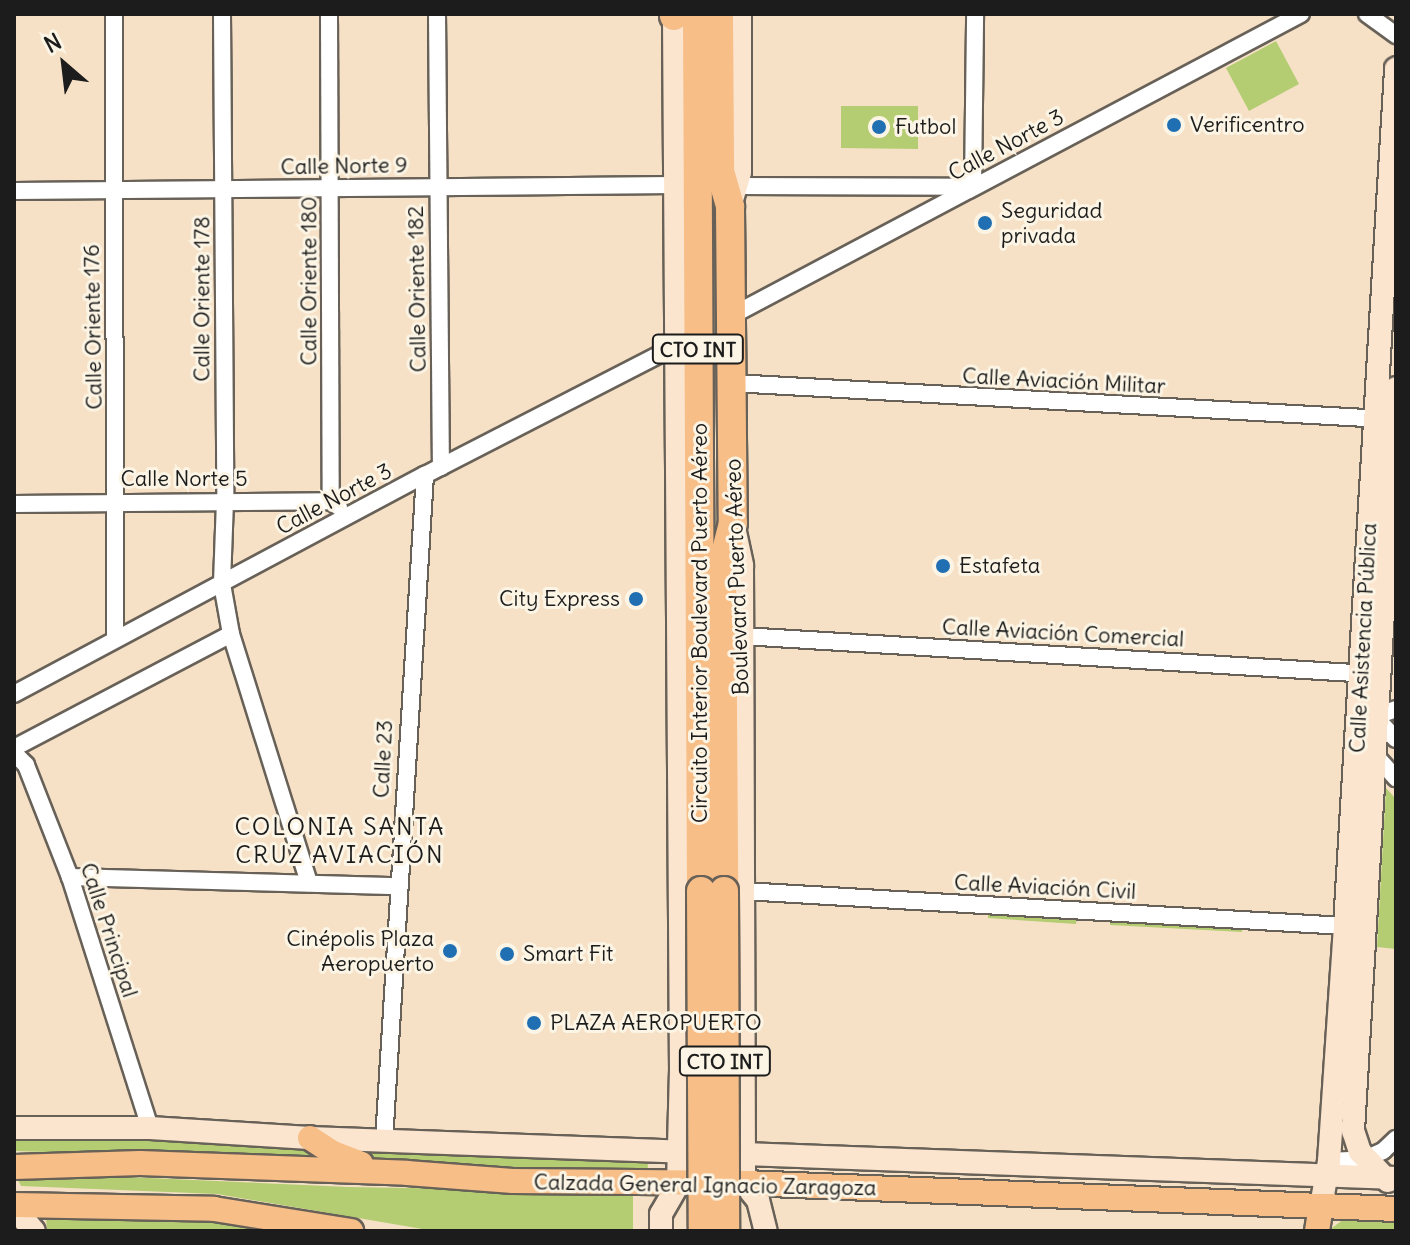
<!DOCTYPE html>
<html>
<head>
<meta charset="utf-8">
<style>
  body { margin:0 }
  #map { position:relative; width:1410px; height:1245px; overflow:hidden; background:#f6e1c7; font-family:Delius,sans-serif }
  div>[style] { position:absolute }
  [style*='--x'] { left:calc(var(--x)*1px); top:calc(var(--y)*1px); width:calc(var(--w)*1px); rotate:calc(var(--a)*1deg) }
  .green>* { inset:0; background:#b4cd72 }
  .roads { filter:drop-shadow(2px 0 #686158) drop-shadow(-2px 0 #686158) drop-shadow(0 2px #686158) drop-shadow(0 -2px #686158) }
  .street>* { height:16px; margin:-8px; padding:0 8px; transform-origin:8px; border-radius:8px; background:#fff }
  .secondary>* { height:22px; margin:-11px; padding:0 11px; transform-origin:11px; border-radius:11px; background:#fce5cf }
  .primary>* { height:24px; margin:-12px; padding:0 12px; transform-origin:12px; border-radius:12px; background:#f7be88 }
  .highway>* { height:28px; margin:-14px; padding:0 14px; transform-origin:14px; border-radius:14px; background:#f7be88 }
  .bridges { filter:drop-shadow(2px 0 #686158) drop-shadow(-2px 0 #686158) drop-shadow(0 2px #686158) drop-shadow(0 -2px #686158) }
  .highway-bridge>* { height:28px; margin:-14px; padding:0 14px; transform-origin:14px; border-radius:14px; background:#f7be88 }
  .dots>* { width:22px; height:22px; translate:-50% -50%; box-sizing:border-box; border:4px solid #fcf5e5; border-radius:50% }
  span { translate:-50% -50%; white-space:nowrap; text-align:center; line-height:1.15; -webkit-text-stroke:6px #fcf5e5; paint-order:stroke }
  .shield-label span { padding:2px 6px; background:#fcf5e5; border:2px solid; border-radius:6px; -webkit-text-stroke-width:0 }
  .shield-label { font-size:20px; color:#1c1c1c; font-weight:700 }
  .poi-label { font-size:22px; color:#1c1c1c }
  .left { translate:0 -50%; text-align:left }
  .right { translate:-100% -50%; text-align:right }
  .street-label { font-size:22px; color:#1c1c1c }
  .neighbourhood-label { font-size:24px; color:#1c1c1c; letter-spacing:2px }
  .frame { position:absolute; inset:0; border:16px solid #1c1c1c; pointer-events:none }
  .north { position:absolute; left:24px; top:24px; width:80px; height:80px; -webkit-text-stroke:6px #fcf5e5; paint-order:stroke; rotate:332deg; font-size:22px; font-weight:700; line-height:32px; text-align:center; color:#1c1c1c }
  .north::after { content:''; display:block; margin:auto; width:28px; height:36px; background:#1c1c1c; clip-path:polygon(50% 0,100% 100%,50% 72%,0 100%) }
</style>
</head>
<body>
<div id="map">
  <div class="green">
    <i style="clip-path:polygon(1276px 41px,1299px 84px,1249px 111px,1226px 68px)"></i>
    <i style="clip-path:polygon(841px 106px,918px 106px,918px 149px,841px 148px)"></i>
    <i style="clip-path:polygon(1386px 788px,1396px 799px,1396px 949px,1377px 947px)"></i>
    <i style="clip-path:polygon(988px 914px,1077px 918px,1076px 924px,988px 918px)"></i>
    <i style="clip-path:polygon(1110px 919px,1242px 926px,1242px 932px,1110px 925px)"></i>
    <i style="clip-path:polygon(14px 1136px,292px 1138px,343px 1161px,14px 1151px)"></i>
    <i style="clip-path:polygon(351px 1148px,648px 1163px,647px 1178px,401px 1167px,351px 1152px)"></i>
    <i style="clip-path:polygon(14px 1172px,348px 1187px,633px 1192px,633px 1231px,434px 1231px,217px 1194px,21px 1186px)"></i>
    <i style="clip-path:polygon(46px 1216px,203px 1216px,279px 1231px,47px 1231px)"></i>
    <i style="clip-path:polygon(1348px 1216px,1396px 1218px,1396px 1231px,1328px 1231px)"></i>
  </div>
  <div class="roads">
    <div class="street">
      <i style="--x:114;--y:14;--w:625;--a:89.91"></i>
      <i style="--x:222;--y:14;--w:487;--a:89.6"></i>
      <i style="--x:225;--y:501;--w:83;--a:92.1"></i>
      <i style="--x:222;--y:584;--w:51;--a:79.8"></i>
      <i style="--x:231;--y:634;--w:261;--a:72.6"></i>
      <i style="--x:329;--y:14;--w:487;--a:89.8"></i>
      <i style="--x:437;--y:14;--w:453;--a:89.5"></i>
      <i style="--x:1367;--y:14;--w:36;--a:36"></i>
      <i style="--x:736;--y:186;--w:235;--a:0.2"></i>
      <i style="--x:973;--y:187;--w:173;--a:-89.3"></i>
      <i style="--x:14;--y:191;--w:661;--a:-0.52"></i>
      <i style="--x:731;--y:316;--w:645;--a:-27.92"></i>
      <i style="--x:732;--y:383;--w:654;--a:3.16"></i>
      <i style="--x:14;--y:504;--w:317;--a:-0.5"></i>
      <i style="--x:331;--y:501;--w:10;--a:37"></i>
      <i style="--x:742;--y:636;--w:630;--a:3.46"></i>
      <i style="--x:14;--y:694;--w:466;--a:-28.1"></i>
      <i style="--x:425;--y:475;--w:282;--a:-27.2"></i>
      <i style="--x:1379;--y:715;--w:18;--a:-19"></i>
      <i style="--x:1378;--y:720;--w:26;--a:47"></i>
      <i style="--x:14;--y:748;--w:245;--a:-27.7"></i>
      <i style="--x:14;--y:753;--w:17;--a:45"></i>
      <i style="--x:26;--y:765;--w:120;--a:68.6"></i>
      <i style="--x:70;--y:877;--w:263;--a:72.3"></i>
      <i style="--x:1376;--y:756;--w:30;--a:48"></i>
      <i style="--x:70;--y:877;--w:329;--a:1.6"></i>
      <i style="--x:743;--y:891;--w:603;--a:3.33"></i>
      <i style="--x:384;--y:1141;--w:667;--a:-86.48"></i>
      <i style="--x:1329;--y:1161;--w:36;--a:-3"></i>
      <i style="--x:1365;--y:1159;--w:20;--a:-24"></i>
      <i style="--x:1383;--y:1151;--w:18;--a:-43"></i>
    </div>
    <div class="secondary">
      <i style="--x:730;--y:207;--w:36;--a:-74"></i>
      <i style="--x:740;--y:172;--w:158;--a:-90"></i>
      <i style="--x:734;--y:527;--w:40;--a:78"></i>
      <i style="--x:742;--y:566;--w:617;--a:89.81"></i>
      <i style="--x:744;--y:1183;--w:22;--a:51"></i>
      <i style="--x:758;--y:1200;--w:32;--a:76"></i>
      <i style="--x:14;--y:1128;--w:136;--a:0"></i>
      <i style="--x:150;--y:1128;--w:160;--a:3.6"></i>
      <i style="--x:310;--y:1138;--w:1087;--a:2.11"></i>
      <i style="--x:1388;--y:1181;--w:40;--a:-134"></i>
      <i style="--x:1360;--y:1152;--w:22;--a:-108"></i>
      <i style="--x:1353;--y:1131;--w:744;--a:-86.69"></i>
      <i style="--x:1321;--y:1206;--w:46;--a:-79.9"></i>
      <i style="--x:1329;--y:1161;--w:236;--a:-86.1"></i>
      <i style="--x:1345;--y:926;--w:859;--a:-86.59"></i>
      <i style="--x:14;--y:1208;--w:30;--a:49"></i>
      <i style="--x:661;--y:1231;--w:17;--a:-90"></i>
      <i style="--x:661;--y:1214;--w:34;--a:-60"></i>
      <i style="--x:678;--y:1184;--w:112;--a:-88.5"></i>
      <i style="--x:681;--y:1072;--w:1058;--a:-90.38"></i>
    </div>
    <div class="primary">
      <i style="--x:310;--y:1138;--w:27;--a:33"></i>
      <i style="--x:333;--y:1153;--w:30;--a:21"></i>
      <i style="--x:14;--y:1167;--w:126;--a:-1.8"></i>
      <i style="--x:140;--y:1163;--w:267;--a:2.1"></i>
      <i style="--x:407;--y:1173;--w:106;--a:4.3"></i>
      <i style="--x:513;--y:1181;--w:231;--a:0.5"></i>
      <i style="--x:744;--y:1183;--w:653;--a:2.28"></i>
      <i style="--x:14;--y:1205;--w:200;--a:1.1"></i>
      <i style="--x:214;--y:1209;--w:139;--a:9.1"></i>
      <i style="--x:1317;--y:1231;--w:25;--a:-81"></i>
    </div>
    <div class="highway">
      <i style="--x:697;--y:14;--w:877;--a:89.74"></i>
      <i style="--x:719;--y:14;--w:157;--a:89.6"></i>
      <i style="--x:720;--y:171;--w:37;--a:74"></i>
      <i style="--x:730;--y:207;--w:316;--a:89.5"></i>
      <i style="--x:733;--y:523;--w:44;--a:104.3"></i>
      <i style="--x:722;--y:566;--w:325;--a:89.6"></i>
      <i style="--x:674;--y:16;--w:2;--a:-63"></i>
    </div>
  </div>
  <div class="bridges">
    <div class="highway-bridge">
      <i style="--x:701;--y:891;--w:340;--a:89.7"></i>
      <i style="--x:724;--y:891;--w:340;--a:89.8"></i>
    </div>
  </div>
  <div class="dots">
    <i style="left:1174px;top:125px;background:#1f6fb2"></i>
    <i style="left:879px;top:127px;background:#1f6fb2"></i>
    <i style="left:985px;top:223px;background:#1f6fb2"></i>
    <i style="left:943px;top:566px;background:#1f6fb2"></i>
    <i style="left:636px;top:599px;background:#1f6fb2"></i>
    <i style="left:450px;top:951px;background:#1f6fb2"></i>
    <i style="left:507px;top:954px;background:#1f6fb2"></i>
    <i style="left:534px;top:1023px;background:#1f6fb2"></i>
  </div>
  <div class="shield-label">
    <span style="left:698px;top:349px">CTO INT</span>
    <span style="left:725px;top:1061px">CTO INT</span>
  </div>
  <div class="poi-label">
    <span class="left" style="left:1190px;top:125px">Verificentro</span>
    <span class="left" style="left:895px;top:127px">Futbol</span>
    <span class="left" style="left:1001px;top:223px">Seguridad<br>privada</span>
    <span class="left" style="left:959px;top:566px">Estafeta</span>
    <span class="right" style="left:620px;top:599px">City Express</span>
    <span class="right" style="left:434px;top:951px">Cinépolis Plaza<br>Aeropuerto</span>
    <span class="left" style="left:523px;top:954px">Smart Fit</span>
    <span class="left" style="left:550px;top:1023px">PLAZA AEROPUERTO</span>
  </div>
  <div class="street-label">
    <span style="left:1006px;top:145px;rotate:-28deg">Calle Norte 3</span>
    <span style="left:344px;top:166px;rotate:-1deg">Calle Norte 9</span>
    <span style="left:309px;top:281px;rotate:-90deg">Calle Oriente 180</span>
    <span style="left:417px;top:289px;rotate:-91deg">Calle Oriente 182</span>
    <span style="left:202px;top:299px;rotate:-90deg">Calle Oriente 178</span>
    <span style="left:93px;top:327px;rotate:-91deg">Calle Oriente 176</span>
    <span style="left:1064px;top:381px;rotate:3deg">Calle Aviación Militar</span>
    <span style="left:184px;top:479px">Calle Norte 5</span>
    <span style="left:334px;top:499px;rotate:-28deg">Calle Norte 3</span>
    <span style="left:737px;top:577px;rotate:-92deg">Boulevard Puerto Aéreo</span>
    <span style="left:700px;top:623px;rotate:-90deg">Circuito Interior Boulevard Puerto Aéreo</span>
    <span style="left:1063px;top:633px;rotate:3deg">Calle Aviación Comercial</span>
    <span style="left:1363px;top:638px;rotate:-87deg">Calle Asistencia Pública</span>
    <span style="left:383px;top:759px;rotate:-87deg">Calle 23</span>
    <span style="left:1045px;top:887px;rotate:3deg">Calle Aviación Civil</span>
    <span style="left:109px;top:930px;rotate:72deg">Calle Principal</span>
    <span style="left:705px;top:1185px;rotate:1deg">Calzada General Ignacio Zaragoza</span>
  </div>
  <div class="neighbourhood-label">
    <span style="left:340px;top:841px">COLONIA SANTA<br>CRUZ AVIACIÓN</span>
  </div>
  <div class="frame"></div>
  <div class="north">N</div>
</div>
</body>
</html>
